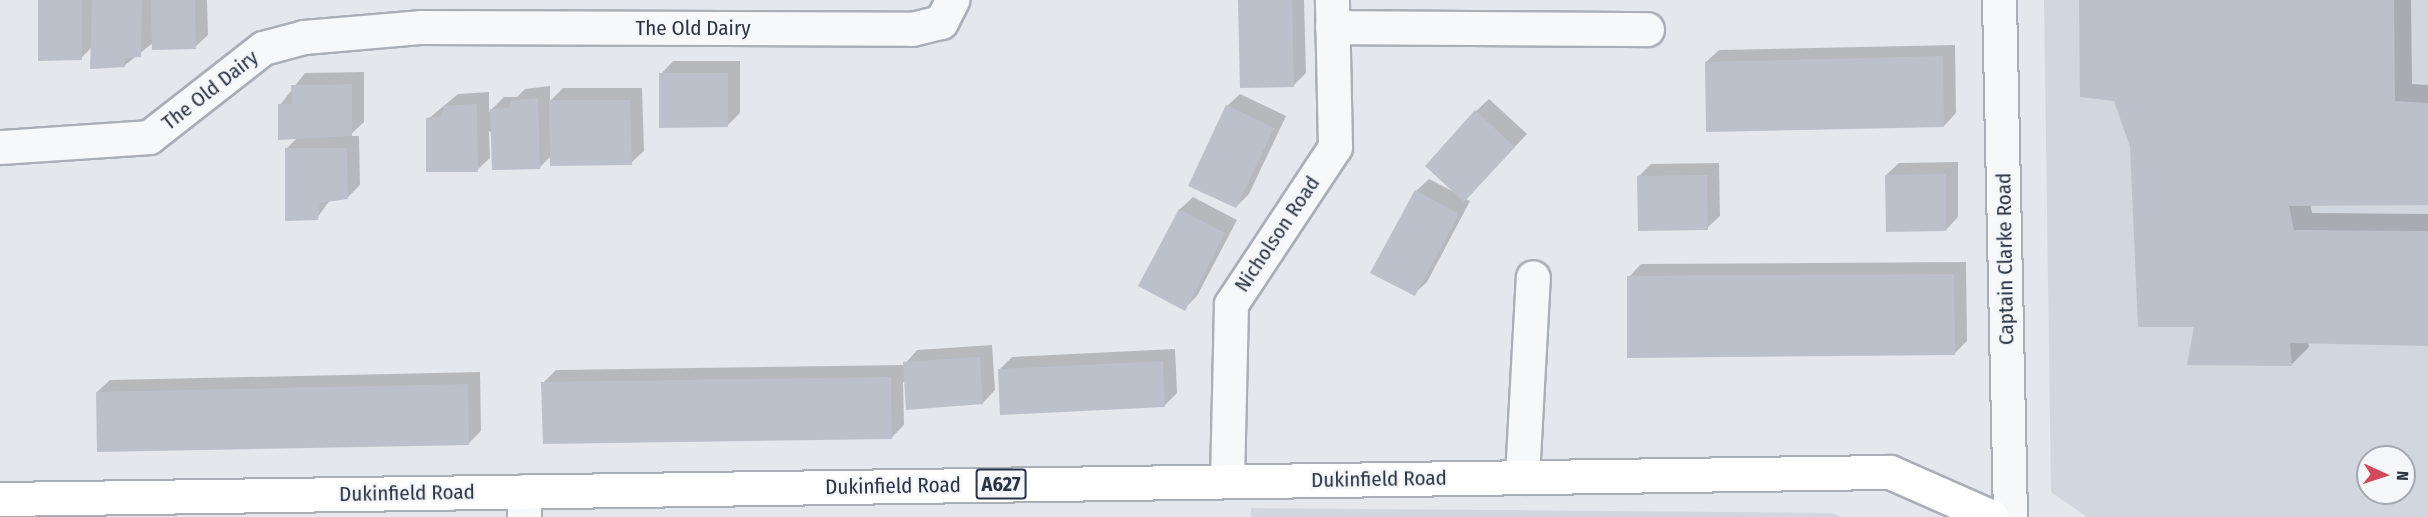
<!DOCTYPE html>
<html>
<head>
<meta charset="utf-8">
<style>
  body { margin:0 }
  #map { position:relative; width:2428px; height:517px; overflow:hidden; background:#e4e7ec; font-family:"Fira Sans Condensed",sans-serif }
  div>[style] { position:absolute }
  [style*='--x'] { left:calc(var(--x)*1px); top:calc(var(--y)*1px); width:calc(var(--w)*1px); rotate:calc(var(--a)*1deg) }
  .built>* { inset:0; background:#d2d6de }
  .shadow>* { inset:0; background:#0003 }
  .building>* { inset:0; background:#bbc0ca }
  .roads { filter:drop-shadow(2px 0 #a9aeb7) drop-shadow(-2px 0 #a9aeb7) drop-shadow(0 2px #a9aeb7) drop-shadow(0 -2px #a9aeb7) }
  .minor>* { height:33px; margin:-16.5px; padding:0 16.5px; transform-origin:16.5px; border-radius:16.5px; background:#f7f8fa }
  .major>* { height:33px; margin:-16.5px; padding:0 16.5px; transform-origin:16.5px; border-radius:16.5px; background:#fff }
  span { translate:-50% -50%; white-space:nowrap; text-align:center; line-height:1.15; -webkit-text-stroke:5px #f4f6f9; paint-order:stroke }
  .shield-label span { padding:2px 4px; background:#f4f6f9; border:2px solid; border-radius:4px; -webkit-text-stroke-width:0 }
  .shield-label { font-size:20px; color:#2b3445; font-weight:700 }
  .street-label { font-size:21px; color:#2b3445 }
  .north { position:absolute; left:2356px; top:445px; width:60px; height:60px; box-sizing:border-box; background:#f4f6f9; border:2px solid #a4a8b1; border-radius:50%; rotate:93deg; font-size:16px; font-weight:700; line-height:24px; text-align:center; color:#2b3445 }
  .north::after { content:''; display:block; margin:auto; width:21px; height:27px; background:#d1495b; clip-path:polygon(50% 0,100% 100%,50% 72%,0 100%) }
</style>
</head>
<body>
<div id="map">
  <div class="built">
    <i style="clip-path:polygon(evenodd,2044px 0,2428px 0,2428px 517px,2087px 517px,2051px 492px,2044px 0,2368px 457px,2404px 457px,2404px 493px,2368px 493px,2368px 457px)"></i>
    <i style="clip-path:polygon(1251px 508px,1831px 513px,1842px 517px,1251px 517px)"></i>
  </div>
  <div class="shadow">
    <i style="clip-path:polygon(39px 0,207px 0,208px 35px,195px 47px,154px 42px,124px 66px,92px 47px,81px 58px)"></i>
    <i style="clip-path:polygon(1239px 0,1304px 0,1306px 73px,1294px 85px)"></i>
    <i style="clip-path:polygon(2080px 0,2411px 0,2412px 84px,2428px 85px,2428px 204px,2310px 204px,2312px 213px,2428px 214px,2428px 344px,2308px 342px,2309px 347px,2291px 365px,2195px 326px)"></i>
    <i style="clip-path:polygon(1955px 45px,1956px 113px,1944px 126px,1706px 62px,1719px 50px)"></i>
    <i style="clip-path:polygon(673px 61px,740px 61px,740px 113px,727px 126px,661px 74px)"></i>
    <i style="clip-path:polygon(364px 72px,364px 122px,349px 136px,359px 136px,360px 185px,347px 198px,330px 200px,317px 218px,286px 149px,298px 137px,280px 105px,305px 73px)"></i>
    <i style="clip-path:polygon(550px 86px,550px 101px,563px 88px,642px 88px,644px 151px,631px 163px,551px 156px,539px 168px,489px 131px,490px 158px,477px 170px,428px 119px,458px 94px,489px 92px,489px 112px,504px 97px,517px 97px,525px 89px)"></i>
    <i style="clip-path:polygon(1240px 94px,1286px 116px,1249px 194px,1236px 207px,1227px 106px)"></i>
    <i style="clip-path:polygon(1489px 99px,1527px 134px,1466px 199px,1470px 201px,1427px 282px,1414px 294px,1416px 191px,1429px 179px,1454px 192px,1476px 111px)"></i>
    <i style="clip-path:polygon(1958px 162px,1958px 217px,1946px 230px,1886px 175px,1899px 163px)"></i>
    <i style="clip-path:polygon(1719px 163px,1720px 216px,1707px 228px,1638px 177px,1651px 164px)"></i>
    <i style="clip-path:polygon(1193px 197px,1237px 220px,1197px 296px,1184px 309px,1140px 285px,1180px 209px)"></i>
    <i style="clip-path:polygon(1966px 262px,1967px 341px,1954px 354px,1629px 277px,1641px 264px)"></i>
    <i style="clip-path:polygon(992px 345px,995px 390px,983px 403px,903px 382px,904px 425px,891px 438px,543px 383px,556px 370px,904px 365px,917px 350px)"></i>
    <i style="clip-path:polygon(1175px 349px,1177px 393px,1164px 406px,999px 370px,1012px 357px)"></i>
    <i style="clip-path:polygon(480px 372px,481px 431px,469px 443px,97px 392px,110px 380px)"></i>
  </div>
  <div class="building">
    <i style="clip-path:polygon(38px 0,82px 0,82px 60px,38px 61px)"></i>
    <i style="clip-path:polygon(92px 0,142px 0,141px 57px,125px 58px,125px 67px,90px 69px)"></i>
    <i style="clip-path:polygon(151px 0,195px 0,196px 49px,152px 50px)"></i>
    <i style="clip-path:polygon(1238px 0,1292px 0,1294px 87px,1240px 88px)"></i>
    <i style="clip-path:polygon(2079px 0,2394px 0,2395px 101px,2428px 103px,2428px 205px,2289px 206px,2294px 230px,2428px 231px,2428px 346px,2290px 343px,2292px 366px,2187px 365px,2194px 327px,2138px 327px,2130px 147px,2114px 101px,2080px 97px)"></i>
    <i style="clip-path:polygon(1943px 56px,1944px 127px,1706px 132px,1705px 62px)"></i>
    <i style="clip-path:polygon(659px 73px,728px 73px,728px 127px,659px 128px)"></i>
    <i style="clip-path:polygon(352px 84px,352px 136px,278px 140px,278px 104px,292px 104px,291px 85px)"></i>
    <i style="clip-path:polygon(538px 98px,540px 169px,492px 170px,490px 109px,509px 108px,511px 101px)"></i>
    <i style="clip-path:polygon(549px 100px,630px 100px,632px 165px,550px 166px)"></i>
    <i style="clip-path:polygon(477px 104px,478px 172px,426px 172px,426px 118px,441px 117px,444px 106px)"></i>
    <i style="clip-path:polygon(1226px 105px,1274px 128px,1236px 208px,1188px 186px)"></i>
    <i style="clip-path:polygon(1475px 110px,1515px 147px,1464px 202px,1425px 166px)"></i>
    <i style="clip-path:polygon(285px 148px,347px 148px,348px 199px,320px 203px,318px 220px,285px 221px)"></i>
    <i style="clip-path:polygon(1946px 174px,1946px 231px,1886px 232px,1885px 175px)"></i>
    <i style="clip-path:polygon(1707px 175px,1708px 230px,1638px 231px,1637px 176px)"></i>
    <i style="clip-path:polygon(1415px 190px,1459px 214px,1415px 296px,1370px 273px)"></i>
    <i style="clip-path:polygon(1179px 209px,1225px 233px,1185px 311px,1138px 286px)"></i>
    <i style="clip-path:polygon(1954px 274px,1955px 355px,1627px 358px,1627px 276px)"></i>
    <i style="clip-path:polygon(980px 357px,983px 404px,906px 410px,903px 362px)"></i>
    <i style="clip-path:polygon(1163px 361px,1165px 407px,1000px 415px,998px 369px)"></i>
    <i style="clip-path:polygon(891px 377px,892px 439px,543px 444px,541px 382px)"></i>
    <i style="clip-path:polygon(468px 384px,469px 445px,97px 452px,96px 392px)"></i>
  </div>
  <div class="roads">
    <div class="minor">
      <i style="--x:1999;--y:0;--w:517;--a:88.78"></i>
      <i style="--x:1332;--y:27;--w:315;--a:0.4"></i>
      <i style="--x:0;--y:147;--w:149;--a:-3.8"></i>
      <i style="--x:149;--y:137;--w:145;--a:-38"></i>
      <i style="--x:263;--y:48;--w:42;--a:-15"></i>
      <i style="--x:304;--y:37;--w:116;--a:-4.9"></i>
      <i style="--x:420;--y:27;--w:492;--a:0.2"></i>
      <i style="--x:912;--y:29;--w:30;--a:-14"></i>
      <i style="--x:941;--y:22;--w:25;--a:-63"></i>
      <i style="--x:1522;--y:477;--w:200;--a:-86.9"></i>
      <i style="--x:1227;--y:481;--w:177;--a:-88.7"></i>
      <i style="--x:1231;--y:304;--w:188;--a:-56.5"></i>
      <i style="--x:1335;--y:147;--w:147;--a:-91.2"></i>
      <i style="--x:524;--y:517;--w:26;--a:-90"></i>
    </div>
    <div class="major">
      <i style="--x:0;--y:499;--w:1890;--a:-0.82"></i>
      <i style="--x:1890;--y:472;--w:111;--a:23.8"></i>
    </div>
  </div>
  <div class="shield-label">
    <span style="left:1001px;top:484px">A627</span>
  </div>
  <div class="street-label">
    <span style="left:693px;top:28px">The Old Dairy</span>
    <span style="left:210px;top:90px;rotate:-38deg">The Old Dairy</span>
    <span style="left:1277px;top:234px;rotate:-56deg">Nicholson Road</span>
    <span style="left:2005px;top:259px;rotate:-91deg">Captain Clarke Road</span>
    <span style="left:1379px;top:479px;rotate:-1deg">Dukinfield Road</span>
    <span style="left:893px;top:486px;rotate:-1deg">Dukinfield Road</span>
    <span style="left:407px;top:493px;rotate:-1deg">Dukinfield Road</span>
  </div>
  <div class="north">N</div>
</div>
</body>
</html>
